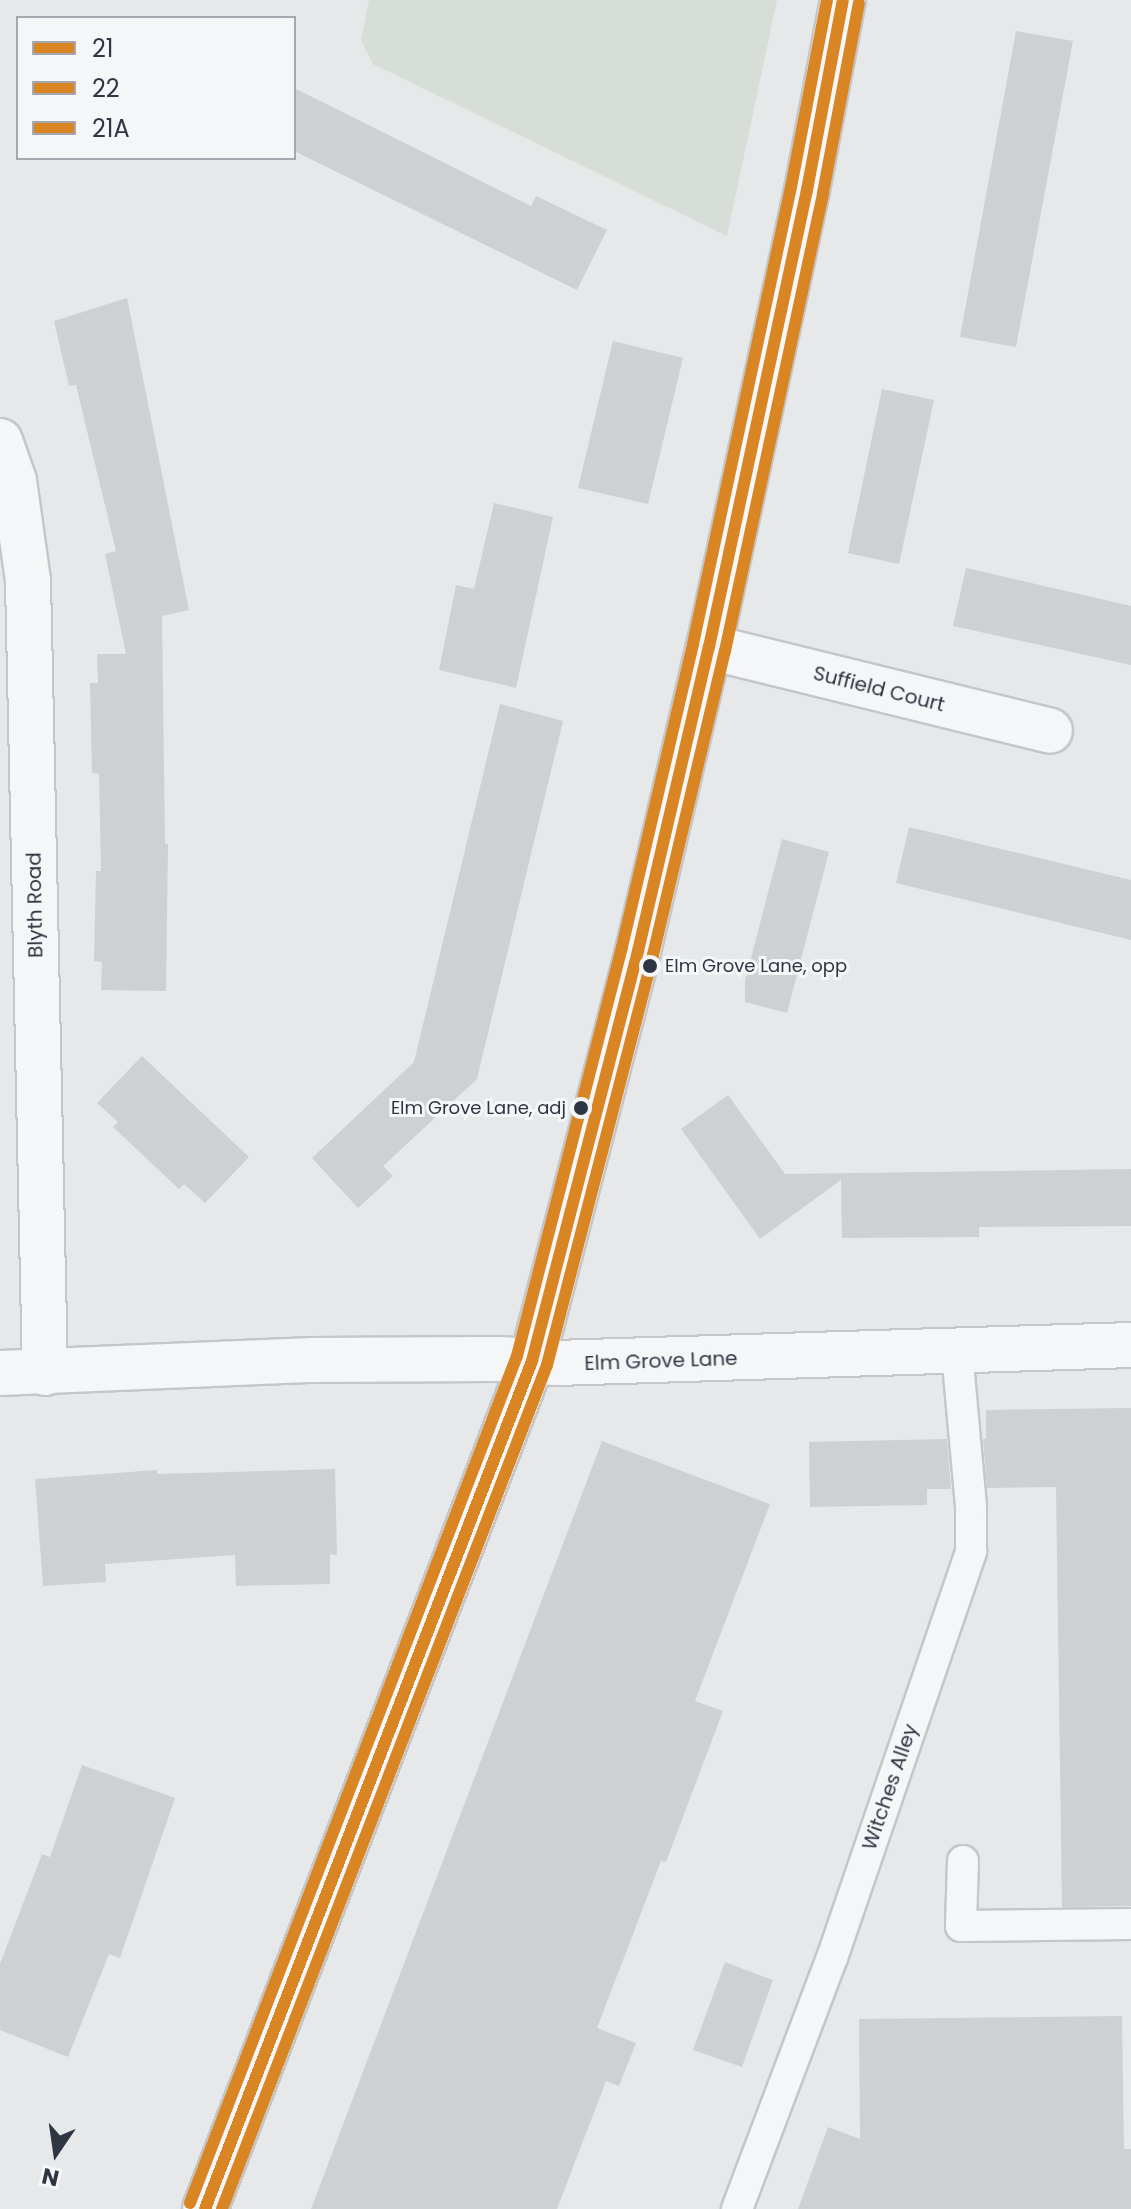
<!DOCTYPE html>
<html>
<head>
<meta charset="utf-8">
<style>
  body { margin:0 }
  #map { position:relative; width:1131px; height:2209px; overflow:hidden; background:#e6e8ea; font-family:Poppins,sans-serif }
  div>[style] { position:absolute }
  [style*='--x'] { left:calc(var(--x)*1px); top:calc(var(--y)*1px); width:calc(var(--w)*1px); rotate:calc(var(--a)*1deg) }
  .green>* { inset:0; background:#d7ddd7 }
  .building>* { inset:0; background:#ced0d2 }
  .roads { filter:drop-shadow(2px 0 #c4c6c8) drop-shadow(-2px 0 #c4c6c8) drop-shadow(0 2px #c4c6c8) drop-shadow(0 -2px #c4c6c8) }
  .service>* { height:30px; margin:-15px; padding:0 15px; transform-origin:15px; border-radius:15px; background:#f5f6f7 }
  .minor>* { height:44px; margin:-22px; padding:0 22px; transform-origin:22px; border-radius:22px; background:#f5f6f7 }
  .tertiary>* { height:44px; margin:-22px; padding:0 22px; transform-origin:22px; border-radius:22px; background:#f5f6f7 }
  .bus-1>* { height:12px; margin:-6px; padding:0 6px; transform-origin:6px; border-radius:6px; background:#d98523 }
  .bus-2>* { height:12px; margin:-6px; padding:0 6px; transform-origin:6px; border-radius:6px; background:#d98523 }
  .bus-3>* { height:12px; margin:-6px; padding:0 6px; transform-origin:6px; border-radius:6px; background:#d98523 }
  .dots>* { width:22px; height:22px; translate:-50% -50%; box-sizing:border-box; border:4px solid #f5f6f8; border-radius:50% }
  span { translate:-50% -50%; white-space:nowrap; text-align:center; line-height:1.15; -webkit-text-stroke:6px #f5f6f8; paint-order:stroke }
  .bus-label { font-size:18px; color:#2e3642 }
  .left { translate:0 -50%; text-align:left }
  .right { translate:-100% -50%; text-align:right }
  .street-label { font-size:20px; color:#2e3642 }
  .legend { position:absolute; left:16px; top:16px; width:280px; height:144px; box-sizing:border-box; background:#f5f6f8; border:2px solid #a5a9af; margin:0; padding:10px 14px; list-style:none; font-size:24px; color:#2e3642 }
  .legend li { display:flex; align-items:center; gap:16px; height:40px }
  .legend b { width:40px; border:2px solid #a5a9af }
  .north { position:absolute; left:16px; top:2113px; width:80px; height:80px; -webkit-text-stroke:6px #f5f6f8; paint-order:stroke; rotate:193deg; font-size:22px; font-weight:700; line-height:32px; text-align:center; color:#2e3642 }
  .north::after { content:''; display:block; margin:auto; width:28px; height:36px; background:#2e3642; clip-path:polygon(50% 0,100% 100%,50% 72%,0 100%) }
</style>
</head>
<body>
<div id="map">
  <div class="green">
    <i style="clip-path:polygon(369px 0,777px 0,727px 236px,373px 64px,361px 40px)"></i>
  </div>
  <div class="building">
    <i style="clip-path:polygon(1016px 31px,1073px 41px,1016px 347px,960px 337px)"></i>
    <i style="clip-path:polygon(294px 88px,531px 206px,536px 196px,607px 230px,577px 290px,294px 151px)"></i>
    <i style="clip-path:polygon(127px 298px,189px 610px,162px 616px,165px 844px,168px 844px,166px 991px,101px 990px,102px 962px,94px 961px,96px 871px,101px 871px,99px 774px,92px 773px,90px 683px,98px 683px,97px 654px,126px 654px,105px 554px,116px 551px,76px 385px,69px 386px,54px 321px)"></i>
    <i style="clip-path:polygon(613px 341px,683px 358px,648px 504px,578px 488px)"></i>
    <i style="clip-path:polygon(882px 389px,934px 400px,899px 564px,848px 553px)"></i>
    <i style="clip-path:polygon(494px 503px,553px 517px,516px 688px,439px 670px,456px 585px,474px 589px)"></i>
    <i style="clip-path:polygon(966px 568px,1131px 606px,1131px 665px,953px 626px)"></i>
    <i style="clip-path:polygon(500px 704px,563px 721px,477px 1079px,383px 1166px,393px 1176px,358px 1208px,312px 1158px,414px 1062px)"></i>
    <i style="clip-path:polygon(909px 827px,1131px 880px,1131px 940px,896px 883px)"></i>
    <i style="clip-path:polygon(782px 839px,829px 852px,787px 1013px,745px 1002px,745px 981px)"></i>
    <i style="clip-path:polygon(142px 1056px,249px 1157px,205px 1203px,184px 1184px,179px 1189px,113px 1127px,118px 1122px,97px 1103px)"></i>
    <i style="clip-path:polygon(728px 1095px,785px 1174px,1131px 1169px,1131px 1226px,979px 1227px,979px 1237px,842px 1238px,841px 1180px,760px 1239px,681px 1129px)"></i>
    <i style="clip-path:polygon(1131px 1408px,1131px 1906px,1062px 1907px,1056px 1487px,987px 1488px,983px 1439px,986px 1439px,986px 1410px)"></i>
    <i style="clip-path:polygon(947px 1439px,951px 1489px,927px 1489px,927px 1505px,810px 1507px,809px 1442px)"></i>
    <i style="clip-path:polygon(602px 1441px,770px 1504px,695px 1701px,723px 1711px,666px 1862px,661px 1861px,597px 2028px,636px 2043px,619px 2086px,606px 2081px,557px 2209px,311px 2209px)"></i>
    <i style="clip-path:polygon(335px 1469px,337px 1555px,330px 1554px,330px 1584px,236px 1586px,235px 1555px,105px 1564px,106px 1582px,43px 1586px,35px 1479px,157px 1470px,157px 1474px)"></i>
    <i style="clip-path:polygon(82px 1765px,175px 1798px,120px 1958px,109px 1954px,68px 2057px,0 2030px,0 1964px,42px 1854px,50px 1857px)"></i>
    <i style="clip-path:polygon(725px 1962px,773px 1980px,742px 2067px,693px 2050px)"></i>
    <i style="clip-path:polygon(1122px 2016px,1124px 2149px,1131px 2149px,1131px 2209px,798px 2209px,828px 2127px,860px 2139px,859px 2019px)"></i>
  </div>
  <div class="roads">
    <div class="service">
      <i style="--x:963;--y:1861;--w:65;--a:91.8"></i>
      <i style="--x:961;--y:1926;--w:170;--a:-0.7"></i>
      <i style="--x:737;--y:2209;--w:268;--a:-69.3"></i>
      <i style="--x:832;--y:1958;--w:430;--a:-71.1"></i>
      <i style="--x:971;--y:1551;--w:45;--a:-90"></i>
      <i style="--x:971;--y:1506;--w:154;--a:-95.2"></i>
    </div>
    <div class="minor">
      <i style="--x:0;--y:441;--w:42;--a:70.7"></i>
      <i style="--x:14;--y:481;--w:101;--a:82"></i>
      <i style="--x:28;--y:581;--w:792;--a:88.77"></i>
      <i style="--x:709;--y:647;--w:351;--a:13.8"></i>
      <i style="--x:0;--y:1373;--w:313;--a:-2.4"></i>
      <i style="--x:313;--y:1360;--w:187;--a:-0.3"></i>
      <i style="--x:500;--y:1359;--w:56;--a:4.1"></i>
      <i style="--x:556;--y:1363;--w:575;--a:-1.79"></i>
    </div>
    <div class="tertiary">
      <i style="--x:205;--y:2209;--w:909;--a:-68.91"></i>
      <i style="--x:532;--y:1361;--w:423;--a:-75.5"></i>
      <i style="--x:638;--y:951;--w:312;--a:-76.9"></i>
      <i style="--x:709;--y:647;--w:467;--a:-77.9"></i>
      <i style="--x:807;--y:190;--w:193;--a:-79.3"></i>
    </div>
  </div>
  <div class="bus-1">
    <i style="--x:205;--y:2209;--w:909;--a:-68.91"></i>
    <i style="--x:532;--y:1361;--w:423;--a:-75.5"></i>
    <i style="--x:638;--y:951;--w:312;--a:-76.9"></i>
    <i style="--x:709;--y:647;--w:467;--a:-77.9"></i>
    <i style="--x:807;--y:190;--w:193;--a:-79.3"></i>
  </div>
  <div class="bus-2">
    <i style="--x:222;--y:2209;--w:904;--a:-68.94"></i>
    <i style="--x:547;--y:1365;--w:423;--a:-75.5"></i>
    <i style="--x:653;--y:955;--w:312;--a:-76.7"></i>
    <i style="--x:725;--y:651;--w:468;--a:-77.9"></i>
    <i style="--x:823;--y:193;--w:193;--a:-79.3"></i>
  </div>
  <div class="bus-3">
    <i style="--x:190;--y:2203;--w:908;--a:-68.89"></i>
    <i style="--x:517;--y:1356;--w:422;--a:-75.6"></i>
    <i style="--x:622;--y:947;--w:311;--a:-76.8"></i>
    <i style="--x:693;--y:644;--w:467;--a:-77.9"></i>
    <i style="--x:791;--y:187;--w:190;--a:-79.1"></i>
  </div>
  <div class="dots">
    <i style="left:650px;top:966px;background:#2e3642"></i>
    <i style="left:581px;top:1108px;background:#2e3642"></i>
  </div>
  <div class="bus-label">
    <span class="left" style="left:665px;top:966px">Elm Grove Lane, opp</span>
    <span class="right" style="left:566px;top:1108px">Elm Grove Lane, adj</span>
  </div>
  <div class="street-label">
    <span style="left:879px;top:689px;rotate:14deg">Suffield Court</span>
    <span style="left:35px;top:905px;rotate:-91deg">Blyth Road</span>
    <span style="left:661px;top:1361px;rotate:-2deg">Elm Grove Lane</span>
    <span style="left:890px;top:1787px;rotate:-71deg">Witches Alley</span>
  </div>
  <ul class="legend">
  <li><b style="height:10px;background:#d98523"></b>21</li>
  <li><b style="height:10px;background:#d98523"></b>22</li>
  <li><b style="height:10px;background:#d98523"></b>21A</li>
  </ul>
  <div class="north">N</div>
</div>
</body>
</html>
